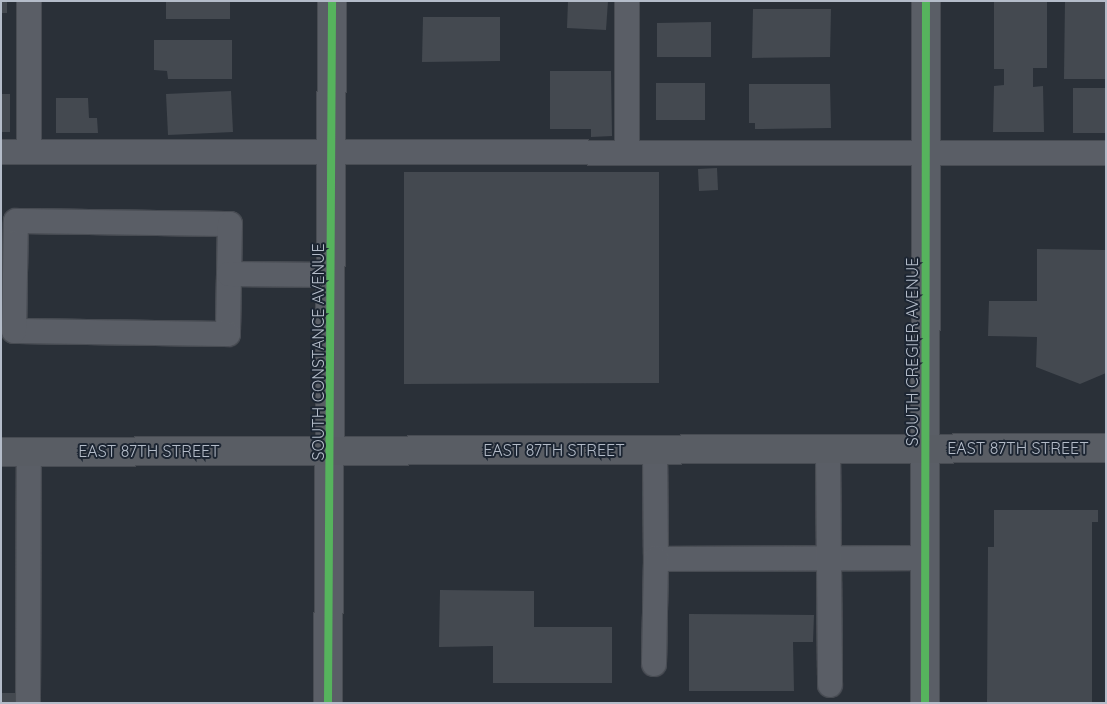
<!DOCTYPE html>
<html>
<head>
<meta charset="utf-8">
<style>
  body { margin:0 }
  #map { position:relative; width:1107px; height:704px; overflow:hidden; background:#2a3038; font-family:Quicksand,sans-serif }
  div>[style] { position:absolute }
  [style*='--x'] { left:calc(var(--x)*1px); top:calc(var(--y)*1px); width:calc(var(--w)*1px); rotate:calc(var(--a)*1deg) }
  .building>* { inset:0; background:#444950 }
  .roads { filter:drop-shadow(1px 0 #484c53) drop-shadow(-1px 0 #484c53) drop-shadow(0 1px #484c53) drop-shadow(0 -1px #484c53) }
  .service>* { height:24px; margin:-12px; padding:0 12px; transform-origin:12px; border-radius:12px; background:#5a5e66 }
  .minor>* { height:28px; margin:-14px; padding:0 14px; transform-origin:14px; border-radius:14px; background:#5a5e66 }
  .secondary>* { height:28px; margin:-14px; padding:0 14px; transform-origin:14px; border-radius:14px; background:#595d64 }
  .cycleway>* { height:8px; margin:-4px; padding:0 4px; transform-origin:4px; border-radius:4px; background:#56b35d }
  span { translate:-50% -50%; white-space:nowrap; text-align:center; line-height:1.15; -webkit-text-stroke:4px #1d2633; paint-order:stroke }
  .street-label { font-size:16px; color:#b4bcc9 }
  .frame { position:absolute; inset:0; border:2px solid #b4bcc9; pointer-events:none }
</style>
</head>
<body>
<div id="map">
  <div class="building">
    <i style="clip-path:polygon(1px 1px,7px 1px,7px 13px,1px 13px)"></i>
    <i style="clip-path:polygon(166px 1px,230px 1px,230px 19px,166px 19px)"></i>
    <i style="clip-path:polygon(568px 1px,608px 1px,606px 30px,567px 28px)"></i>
    <i style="clip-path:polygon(994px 1px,1047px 1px,1047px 68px,1033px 68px,1033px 87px,1043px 86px,1044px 132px,993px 132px,994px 86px,1004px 85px,1004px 69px,994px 69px)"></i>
    <i style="clip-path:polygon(1065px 1px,1106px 1px,1106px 79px,1064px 79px)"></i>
    <i style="clip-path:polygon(753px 9px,831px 9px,830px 57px,752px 58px)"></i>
    <i style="clip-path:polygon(423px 17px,500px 17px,500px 61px,422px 62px)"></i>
    <i style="clip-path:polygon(711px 22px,711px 57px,657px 57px,657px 23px)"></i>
    <i style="clip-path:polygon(154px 40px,232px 40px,232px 79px,168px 79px,167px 71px,154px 70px)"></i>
    <i style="clip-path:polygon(550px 71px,611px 71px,612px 136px,591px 137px,591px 129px,550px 129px)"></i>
    <i style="clip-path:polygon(656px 83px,705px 83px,705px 120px,656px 120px)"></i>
    <i style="clip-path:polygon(749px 84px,830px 84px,831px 128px,755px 129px,755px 123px,749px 123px)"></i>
    <i style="clip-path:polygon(1073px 88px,1106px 88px,1106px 133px,1073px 133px)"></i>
    <i style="clip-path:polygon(231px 91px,233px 132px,168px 135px,166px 94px)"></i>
    <i style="clip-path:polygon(1px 94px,10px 94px,10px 132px,1px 132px)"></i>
    <i style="clip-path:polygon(56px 98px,88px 98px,89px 118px,97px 118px,98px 133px,56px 133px)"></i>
    <i style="clip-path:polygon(717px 168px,718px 190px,699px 191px,698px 169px)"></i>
    <i style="clip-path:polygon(404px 172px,659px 172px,659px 383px,404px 384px)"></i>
    <i style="clip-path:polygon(1037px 249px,1106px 250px,1106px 373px,1080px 384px,1036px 367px,1037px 337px,988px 336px,989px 301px,1037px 301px)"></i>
    <i style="clip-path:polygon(994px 510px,1098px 510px,1098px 522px,1092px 522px,1092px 703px,987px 703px,988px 547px,994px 547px)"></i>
    <i style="clip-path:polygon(440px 590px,534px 591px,534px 627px,612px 627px,612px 683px,493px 683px,493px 646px,439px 647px)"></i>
    <i style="clip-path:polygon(689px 614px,814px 615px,813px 642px,793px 642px,794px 691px,689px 691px)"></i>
    <i style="clip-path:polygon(1px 693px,15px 693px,15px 703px,1px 703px)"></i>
  </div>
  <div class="roads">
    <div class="service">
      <i style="--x:29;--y:1;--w:151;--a:90"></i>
      <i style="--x:627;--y:1;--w:151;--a:90"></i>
      <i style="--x:1;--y:152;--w:1105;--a:0.05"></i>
      <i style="--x:229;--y:274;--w:60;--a:91"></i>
      <i style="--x:228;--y:334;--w:214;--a:-179.2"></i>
      <i style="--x:14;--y:331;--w:110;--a:-89"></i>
      <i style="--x:16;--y:221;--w:214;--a:0.8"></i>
      <i style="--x:230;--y:224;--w:50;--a:91.1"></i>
      <i style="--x:229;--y:274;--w:103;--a:0.6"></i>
      <i style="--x:655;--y:449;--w:110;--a:89.5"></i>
      <i style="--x:656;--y:559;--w:269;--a:-0.2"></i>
      <i style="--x:828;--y:449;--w:236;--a:89.5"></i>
      <i style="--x:654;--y:664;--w:105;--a:-88.9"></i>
      <i style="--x:28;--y:703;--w:251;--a:-89.8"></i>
    </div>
    <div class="minor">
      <i style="--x:328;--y:703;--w:702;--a:-89.67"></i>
      <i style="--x:925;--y:703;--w:702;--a:-89.92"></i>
    </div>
    <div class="secondary">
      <i style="--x:1;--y:452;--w:1105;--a:-0.21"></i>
    </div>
  </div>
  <div class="cycleway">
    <i style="--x:328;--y:703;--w:702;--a:-89.67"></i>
    <i style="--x:925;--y:703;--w:702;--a:-89.92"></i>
  </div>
  <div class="street-label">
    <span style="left:318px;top:352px;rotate:-90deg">SOUTH CONSTANCE AVENUE</span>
    <span style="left:912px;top:352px;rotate:-90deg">SOUTH CREGIER AVENUE</span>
    <span style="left:1018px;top:448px">EAST 87TH STREET</span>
    <span style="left:554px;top:450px">EAST 87TH STREET</span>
    <span style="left:149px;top:451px">EAST 87TH STREET</span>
  </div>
  <div class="frame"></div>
</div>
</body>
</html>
